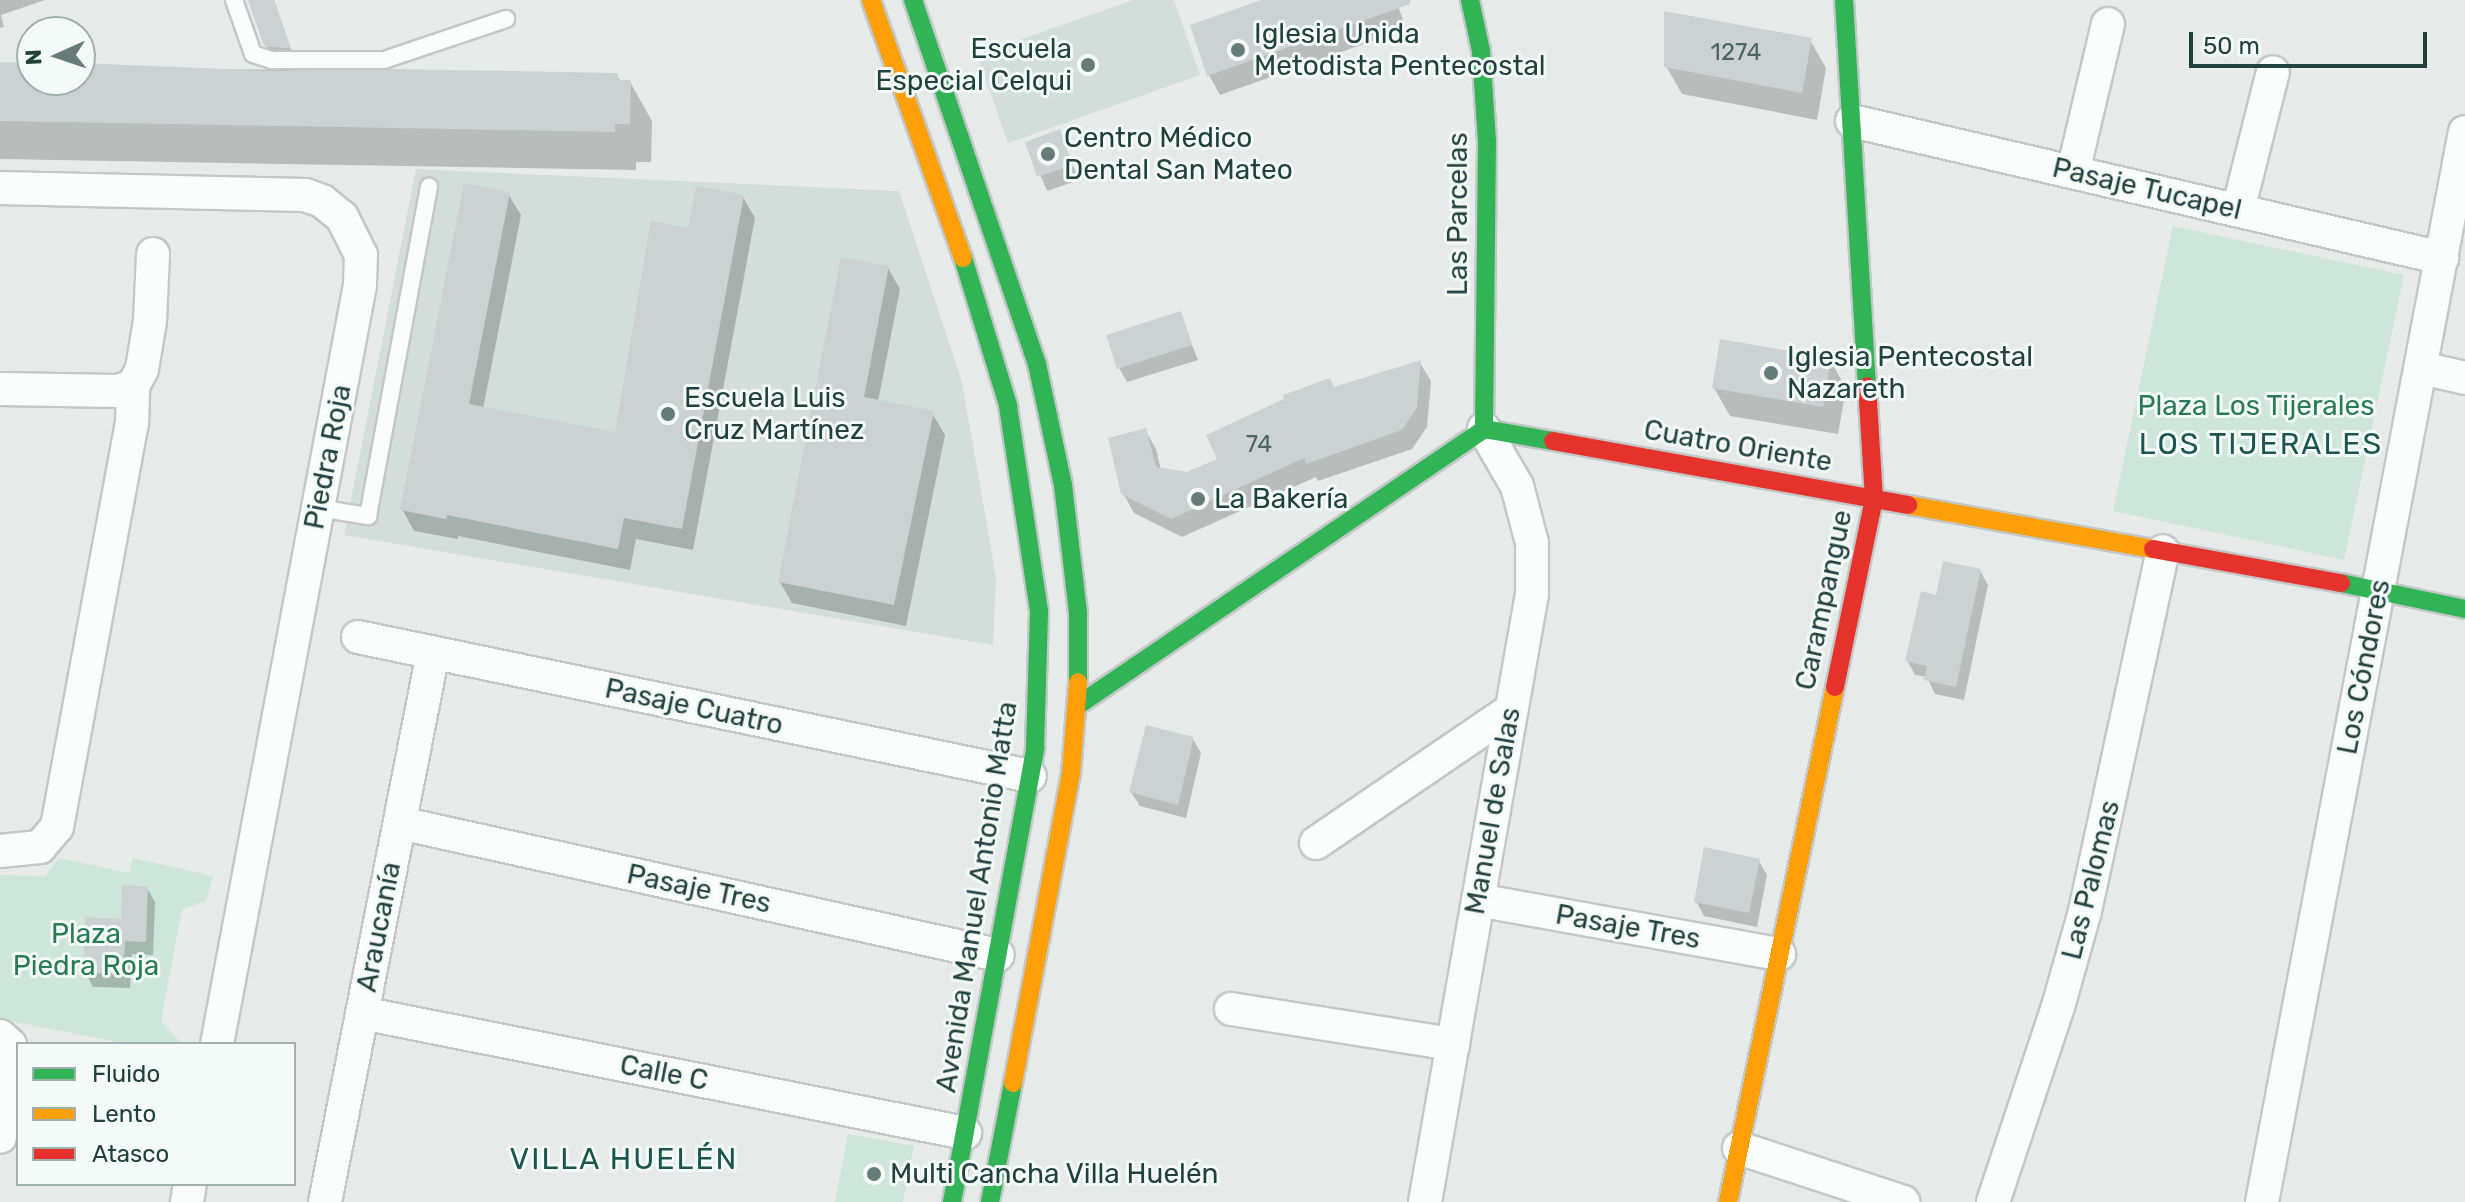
<!DOCTYPE html>
<html>
<head>
<meta charset="utf-8">
<style>
  body { margin:0 }
  #map { position:relative; width:2465px; height:1202px; overflow:hidden; background:#e6ebea; font-family:Rubik,sans-serif }
  div>[style] { position:absolute }
  [style*='--x'] { left:calc(var(--x)*1px); top:calc(var(--y)*1px); width:calc(var(--w)*1px); rotate:calc(var(--a)*1deg) }
  .built>* { inset:0; background:#d3ddda }
  .green>* { inset:0; background:#cee5d9 }
  .shadow>* { inset:0; background:#0003 }
  .building>* { inset:0; background:#ccd2d1 }
  .roads { filter:drop-shadow(2px 0 #c3c8c7) drop-shadow(-2px 0 #c3c8c7) drop-shadow(0 2px #c3c8c7) drop-shadow(0 -2px #c3c8c7) }
  .lane>* { height:16px; margin:-8px; padding:0 8px; transform-origin:8px; border-radius:8px; background:#fbfcfc }
  .street>* { height:32px; margin:-16px; padding:0 16px; transform-origin:16px; border-radius:16px; background:#fbfcfc }
  .fast>* { height:18px; margin:-9px; padding:0 9px; transform-origin:9px; border-radius:9px; background:#30b455 }
  .slow>* { height:18px; margin:-9px; padding:0 9px; transform-origin:9px; border-radius:9px; background:#ff9f0a }
  .jam>* { height:18px; margin:-9px; padding:0 9px; transform-origin:9px; border-radius:9px; background:#e5322d }
  .dots>* { width:22px; height:22px; translate:-50% -50%; box-sizing:border-box; border:4px solid #f4faf8; border-radius:50% }
  span { translate:-50% -50%; white-space:nowrap; text-align:center; line-height:1.15; -webkit-text-stroke:6px #f4faf8; paint-order:stroke }
  .number-label { font-size:24px; color:#4d6663 }
  .number-label span { -webkit-text-stroke-width:0 }
  .poi-label { font-size:28px; color:#21413d }
  .left { translate:0 -50%; text-align:left }
  .right { translate:-100% -50%; text-align:right }
  .street-label { font-size:28px; color:#21413d }
  .park-label { font-size:28px; color:#297b55 }
  .neighbourhood-label { font-size:30px; color:#1c554f; letter-spacing:2px }
  .legend { position:absolute; left:16px; top:1042px; width:280px; height:144px; box-sizing:border-box; background:#f4faf8; border:2px solid #a0b0ad; margin:0; padding:10px 14px; list-style:none; font-size:24px; color:#21413d }
  .legend li { display:flex; align-items:center; gap:16px; height:40px }
  .legend b { width:40px; border:2px solid #a0b0ad }
  .north { position:absolute; left:16px; top:16px; width:80px; height:80px; box-sizing:border-box; background:#f4faf8; border:2px solid #a0b0ad; border-radius:50%; rotate:267deg; font-size:22px; font-weight:700; line-height:32px; text-align:center; color:#21413d }
  .north::after { content:''; display:block; margin:auto; width:28px; height:36px; background:#667c7a; clip-path:polygon(50% 0,100% 100%,50% 72%,0 100%) }
  .scale { position:absolute; left:2189px; top:32px; width:238px; height:36px; box-sizing:border-box; border:4px solid #21413d; border-top:0; padding-left:10px; font-size:24px; line-height:28px; white-space:nowrap; color:#21413d; -webkit-text-stroke:6px #f4faf8; paint-order:stroke }
</style>
</head>
<body>
<div id="map">
  <div class="built">
    <i style="clip-path:polygon(1133px 0,1174px 0,1200px 75px,1008px 143px,977px 55px)"></i>
    <i style="clip-path:polygon(416px 169px,899px 191px,962px 382px,996px 577px,993px 645px,344px 535px)"></i>
  </div>
  <div class="green">
    <i style="clip-path:polygon(2173px 226px,2404px 275px,2344px 560px,2113px 511px)"></i>
    <i style="clip-path:polygon(59px 858px,129px 873px,133px 858px,213px 876px,206px 901px,182px 909px,161px 1021px,182px 1044px,127px 1044px,0 1019px,0 875px,45px 876px)"></i>
    <i style="clip-path:polygon(848px 1134px,914px 1146px,903px 1202px,835px 1202px)"></i>
  </div>
  <div class="shadow">
    <i style="clip-path:polygon(0 0,45px 0,1px 15px,4px 27px,0 28px)"></i>
    <i style="clip-path:polygon(250px 0,274px 0,293px 55px,269px 52px)"></i>
    <i style="clip-path:polygon(1267px 0,1396px 0,1406px 29px,1220px 95px,1209px 75px)"></i>
    <i style="clip-path:polygon(1810px 40px,1826px 68px,1817px 120px,1682px 94px,1666px 66px)"></i>
    <i style="clip-path:polygon(0 65px,32px 66px,32px 80px,80px 80px,80px 67px,617px 75px,621px 82px,630px 82px,652px 121px,651px 162px,636px 162px,636px 170px,0 159px)"></i>
    <i style="clip-path:polygon(1059px 132px,1079px 180px,1047px 191px,1027px 143px)"></i>
    <i style="clip-path:polygon(508px 194px,521px 215px,483px 409px,616px 434px,690px 230px,743px 197px,755px 218px,693px 550px,636px 539px,630px 570px,458px 536px,458px 539px,414px 531px,402px 509px)"></i>
    <i style="clip-path:polygon(888px 268px,900px 289px,878px 402px,932px 413px,945px 435px,906px 626px,792px 603px,780px 582px)"></i>
    <i style="clip-path:polygon(1180px 314px,1198px 360px,1127px 382px,1119px 368px)"></i>
    <i style="clip-path:polygon(1830px 360px,1846px 388px,1838px 434px,1730px 416px,1714px 388px)"></i>
    <i style="clip-path:polygon(1420px 363px,1431px 381px,1427px 427px,1412px 449px,1318px 481px,1316px 477px,1182px 537px,1134px 513px,1123px 493px,1145px 430px,1156px 449px,1161px 470px,1187px 474px,1219px 460px,1334px 389px)"></i>
    <i style="clip-path:polygon(1980px 571px,1988px 585px,1964px 700px,1935px 694px,1927px 677px,1915px 675px,1907px 660px,1938px 597px)"></i>
    <i style="clip-path:polygon(1193px 739px,1201px 753px,1186px 818px,1140px 806px,1131px 792px)"></i>
    <i style="clip-path:polygon(1759px 861px,1767px 875px,1757px 927px,1704px 916px,1696px 901px)"></i>
    <i style="clip-path:polygon(147px 888px,155px 902px,153px 955px,132px 954px,130px 988px,93px 987px,85px 972px)"></i>
  </div>
  <div class="building">
    <i style="clip-path:polygon(248px 0,274px 0,291px 49px,264px 46px)"></i>
    <i style="clip-path:polygon(1261px 0,1410px 0,1410px 4px,1207px 76px,1190px 25px)"></i>
    <i style="clip-path:polygon(1664px 11px,1812px 38px,1802px 93px,1664px 67px)"></i>
    <i style="clip-path:polygon(0 62px,32px 63px,32px 80px,80px 80px,80px 63px,272px 71px,392px 69px,618px 73px,618px 80px,631px 80px,630px 124px,615px 124px,615px 132px,0 121px)"></i>
    <i style="clip-path:polygon(1060px 129px,1072px 165px,1037px 177px,1025px 142px)"></i>
    <i style="clip-path:polygon(464px 183px,510px 192px,469px 404px,615px 432px,651px 221px,688px 228px,696px 186px,744px 195px,682px 529px,624px 518px,618px 549px,447px 515px,446px 519px,400px 510px)"></i>
    <i style="clip-path:polygon(841px 257px,889px 266px,864px 397px,934px 411px,894px 605px,778px 582px)"></i>
    <i style="clip-path:polygon(1181px 311px,1192px 345px,1117px 369px,1106px 335px)"></i>
    <i style="clip-path:polygon(1720px 339px,1831px 358px,1823px 407px,1712px 388px)"></i>
    <i style="clip-path:polygon(1421px 360px,1417px 407px,1402px 430px,1306px 464px,1304px 458px,1171px 519px,1121px 494px,1108px 438px,1146px 428px,1156px 467px,1187px 472px,1217px 459px,1206px 435px,1284px 399px,1283px 395px,1330px 378px,1334px 387px)"></i>
    <i style="clip-path:polygon(1943px 561px,1981px 569px,1956px 687px,1924px 680px,1927px 666px,1905px 661px,1921px 591px,1936px 595px)"></i>
    <i style="clip-path:polygon(1146px 725px,1194px 737px,1178px 805px,1129px 792px)"></i>
    <i style="clip-path:polygon(1704px 847px,1760px 859px,1749px 913px,1694px 902px)"></i>
    <i style="clip-path:polygon(122px 885px,148px 886px,146px 942px,125px 941px,123px 974px,83px 973px,85px 917px,121px 919px)"></i>
  </div>
  <div class="roads">
    <div class="lane">
      <i style="--x:234;--y:0;--w:57;--a:70.6"></i>
      <i style="--x:253;--y:54;--w:20;--a:18"></i>
      <i style="--x:272;--y:60;--w:112;--a:0"></i>
      <i style="--x:384;--y:60;--w:129;--a:-18.6"></i>
      <i style="--x:318;--y:508;--w:51;--a:9.1"></i>
      <i style="--x:368;--y:516;--w:335;--a:-79.5"></i>
    </div>
    <div class="street">
      <i style="--x:1852;--y:121;--w:606;--a:13.07"></i>
      <i style="--x:2073;--y:172;--w:152;--a:-76.7"></i>
      <i style="--x:0;--y:188;--w:305;--a:1.3"></i>
      <i style="--x:305;--y:195;--w:18;--a:19"></i>
      <i style="--x:322;--y:201;--w:26;--a:39"></i>
      <i style="--x:342;--y:217;--w:42;--a:63.4"></i>
      <i style="--x:361;--y:255;--w:30;--a:92"></i>
      <i style="--x:360;--y:285;--w:772;--a:100.67"></i>
      <i style="--x:2238;--y:210;--w:142;--a:-75.8"></i>
      <i style="--x:2421;--y:368;--w:45;--a:12.8"></i>
      <i style="--x:0;--y:389;--w:118;--a:1"></i>
      <i style="--x:118;--y:391;--w:16;--a:-18"></i>
      <i style="--x:133;--y:386;--w:19;--a:-62"></i>
      <i style="--x:142;--y:369;--w:49;--a:-80.5"></i>
      <i style="--x:150;--y:321;--w:67;--a:-87.4"></i>
      <i style="--x:358;--y:637;--w:686;--a:11.69"></i>
      <i style="--x:400;--y:823;--w:612;--a:12.45"></i>
      <i style="--x:1316;--y:843;--w:236;--a:-34.3"></i>
      <i style="--x:0;--y:851;--w:40;--a:-5.7"></i>
      <i style="--x:40;--y:847;--w:26;--a:-50"></i>
      <i style="--x:57;--y:827;--w:410;--a:-79.5"></i>
      <i style="--x:132;--y:424;--w:38;--a:-88"></i>
      <i style="--x:1478;--y:900;--w:306;--a:10.2"></i>
      <i style="--x:1231;--y:1009;--w:225;--a:9"></i>
      <i style="--x:362;--y:1013;--w:615;--a:11.26"></i>
      <i style="--x:0;--y:1036;--w:13;--a:42"></i>
      <i style="--x:10;--y:1045;--w:18;--a:77"></i>
      <i style="--x:14;--y:1063;--w:75;--a:100.7"></i>
      <i style="--x:1739;--y:1148;--w:173;--a:18.2"></i>
      <i style="--x:187;--y:1202;--w:18;--a:-81"></i>
      <i style="--x:325;--y:1202;--w:560;--a:-78.87"></i>
      <i style="--x:1425;--y:1202;--w:617;--a:-80.02"></i>
      <i style="--x:1532;--y:594;--w:51;--a:-90"></i>
      <i style="--x:1532;--y:543;--w:59;--a:-104.7"></i>
      <i style="--x:1517;--y:486;--w:66;--a:-120.1"></i>
      <i style="--x:1993;--y:1202;--w:206;--a:-71.6"></i>
      <i style="--x:2058;--y:1007;--w:100;--a:-74.3"></i>
      <i style="--x:2085;--y:911;--w:368;--a:-77.8"></i>
      <i style="--x:2262;--y:1202;--w:1089;--a:-79.26"></i>
    </div>
    <div class="fast">
      <i style="--x:913;--y:0;--w:385;--a:71.2"></i>
      <i style="--x:1037;--y:364;--w:124;--a:77.9"></i>
      <i style="--x:1063;--y:485;--w:129;--a:83.3"></i>
      <i style="--x:1078;--y:613;--w:69;--a:90"></i>
      <i style="--x:1470;--y:0;--w:52;--a:77.8"></i>
      <i style="--x:1481;--y:51;--w:90;--a:86.2"></i>
      <i style="--x:1487;--y:141;--w:288;--a:90.6"></i>
      <i style="--x:1844;--y:0;--w:387;--a:86.6"></i>
      <i style="--x:2341;--y:583;--w:127;--a:11.8"></i>
      <i style="--x:1077;--y:706;--w:492;--a:-34.2"></i>
      <i style="--x:1484;--y:429;--w:70;--a:9.9"></i>
      <i style="--x:952;--y:1202;--w:462;--a:-79.6"></i>
      <i style="--x:1035;--y:748;--w:137;--a:-88.3"></i>
      <i style="--x:1039;--y:611;--w:208;--a:-98.6"></i>
      <i style="--x:1008;--y:405;--w:154;--a:-107"></i>
      <i style="--x:990;--y:1202;--w:121;--a:-79.1"></i>
    </div>
    <div class="slow">
      <i style="--x:871;--y:0;--w:274;--a:70.4"></i>
      <i style="--x:1908;--y:505;--w:249;--a:10.2"></i>
      <i style="--x:1013;--y:1083;--w:314;--a:-79.4"></i>
      <i style="--x:1071;--y:774;--w:92;--a:-85.6"></i>
      <i style="--x:1728;--y:1202;--w:526;--a:-78.26"></i>
    </div>
    <div class="jam">
      <i style="--x:1553;--y:441;--w:361;--a:10.2"></i>
      <i style="--x:2153;--y:549;--w:191;--a:10.3"></i>
      <i style="--x:1835;--y:687;--w:192;--a:-78.3"></i>
      <i style="--x:1874;--y:499;--w:113;--a:-93.5"></i>
    </div>
  </div>
  <div class="dots">
    <i style="left:1238px;top:50px;background:#667c7a"></i>
    <i style="left:1088px;top:65px;background:#667c7a"></i>
    <i style="left:1048px;top:154px;background:#667c7a"></i>
    <i style="left:1771px;top:373px;background:#667c7a"></i>
    <i style="left:668px;top:414px;background:#667c7a"></i>
    <i style="left:1198px;top:499px;background:#667c7a"></i>
    <i style="left:874px;top:1174px;background:#667c7a"></i>
  </div>
  <div class="number-label">
    <span style="left:1736px;top:53px">1274</span>
    <span style="left:1259px;top:445px">74</span>
  </div>
  <div class="poi-label">
    <span class="left" style="left:1254px;top:50px">Iglesia Unida<br>Metodista Pentecostal</span>
    <span class="right" style="left:1072px;top:65px">Escuela<br>Especial Celqui</span>
    <span class="left" style="left:1064px;top:154px">Centro Médico<br>Dental San Mateo</span>
    <span class="left" style="left:1787px;top:373px">Iglesia Pentecostal<br>Nazareth</span>
    <span class="left" style="left:684px;top:414px">Escuela Luis<br>Cruz Martínez</span>
    <span class="left" style="left:1214px;top:499px">La Bakería</span>
    <span class="left" style="left:890px;top:1174px">Multi Cancha Villa Huelén</span>
  </div>
  <div class="street-label">
    <span style="left:2147px;top:189px;rotate:13deg">Pasaje Tucapel</span>
    <span style="left:1458px;top:214px;rotate:-90deg">Las Parcelas</span>
    <span style="left:1738px;top:446px;rotate:10deg">Cuatro Oriente</span>
    <span style="left:328px;top:457px;rotate:-79deg">Piedra Roja</span>
    <span style="left:1824px;top:600px;rotate:-78deg">Carampangue</span>
    <span style="left:2364px;top:667px;rotate:-79deg">Los Cóndores</span>
    <span style="left:694px;top:707px;rotate:12deg">Pasaje Cuatro</span>
    <span style="left:1493px;top:811px;rotate:-80deg">Manuel de Salas</span>
    <span style="left:2091px;top:880px;rotate:-76deg">Las Palomas</span>
    <span style="left:699px;top:889px;rotate:12deg">Pasaje Tres</span>
    <span style="left:977px;top:897px;rotate:-81deg">Avenida Manuel Antonio Matta</span>
    <span style="left:379px;top:927px;rotate:-79deg">Araucanía</span>
    <span style="left:1628px;top:927px;rotate:10deg">Pasaje Tres</span>
    <span style="left:664px;top:1073px;rotate:11deg">Calle C</span>
  </div>
  <div class="park-label">
    <span style="left:2256px;top:406px">Plaza Los Tijerales</span>
    <span style="left:86px;top:950px">Plaza<br>Piedra Roja</span>
  </div>
  <div class="neighbourhood-label">
    <span style="left:2261px;top:444px">LOS TIJERALES</span>
    <span style="left:624px;top:1159px">VILLA HUELÉN</span>
  </div>
  <ul class="legend">
  <li><b style="height:10px;background:#30b455"></b>Fluido</li>
  <li><b style="height:10px;background:#ff9f0a"></b>Lento</li>
  <li><b style="height:10px;background:#e5322d"></b>Atasco</li>
  </ul>
  <div class="north">N</div>
  <div class="scale">50 m</div>
</div>
</body>
</html>
